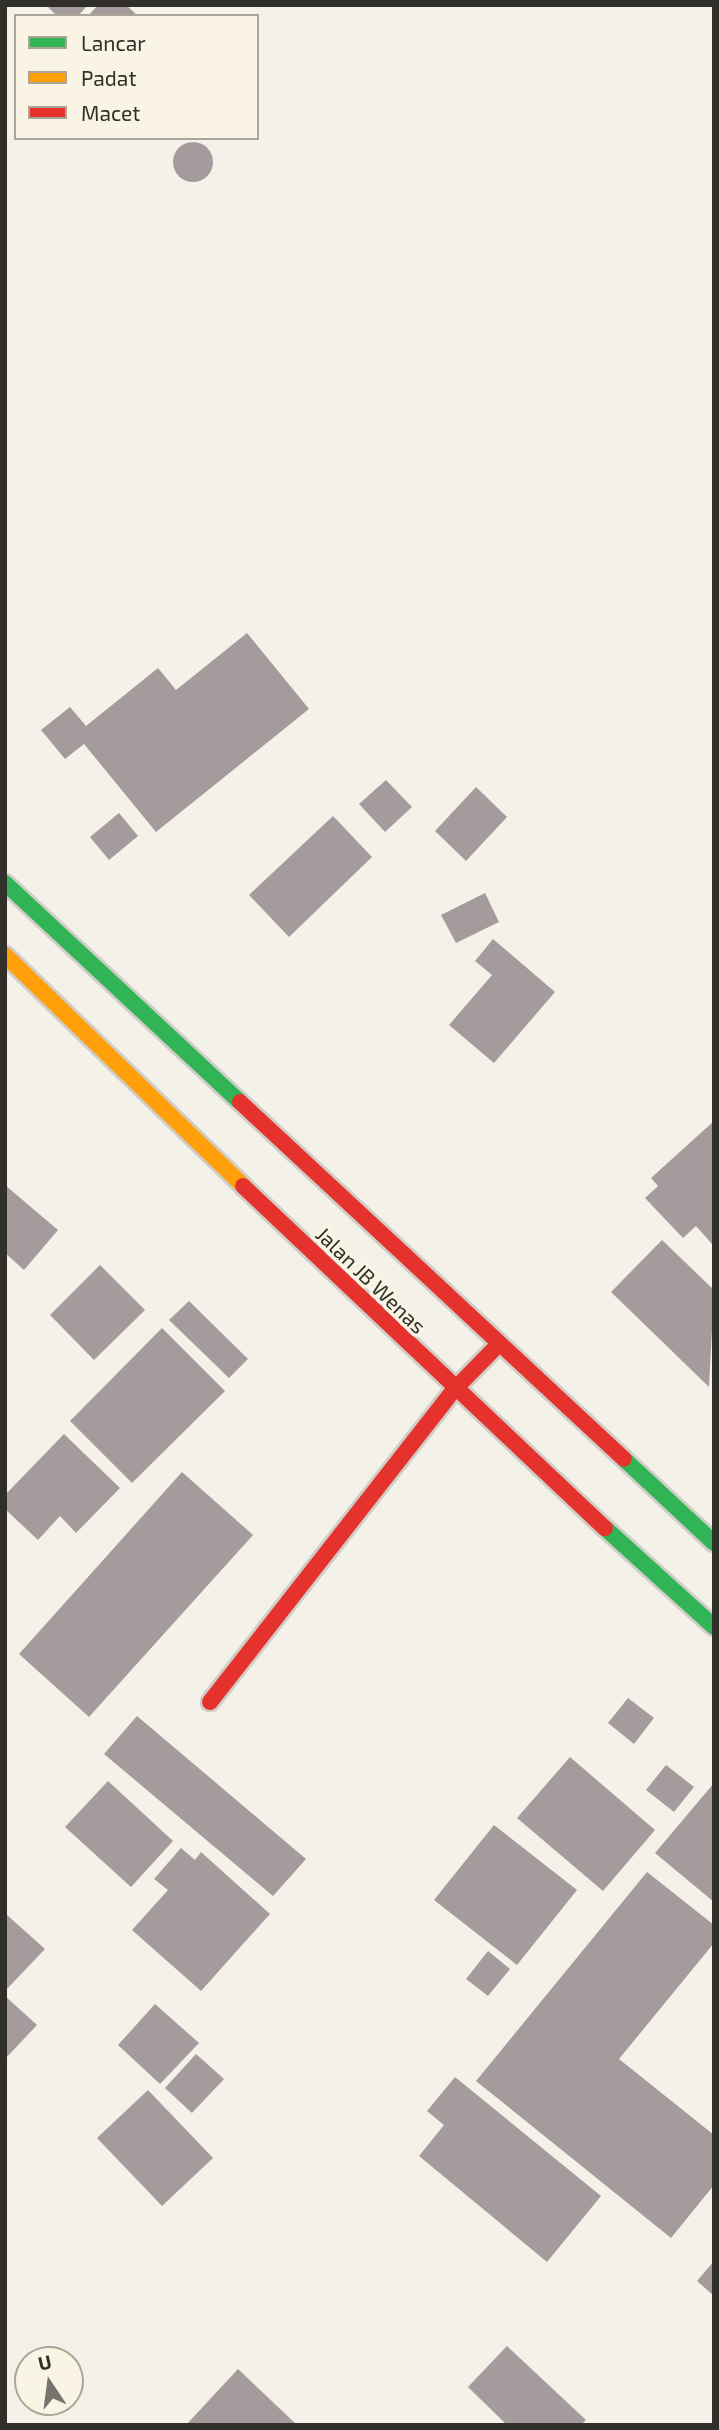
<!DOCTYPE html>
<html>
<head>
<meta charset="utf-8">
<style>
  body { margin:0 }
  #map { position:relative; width:719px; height:2430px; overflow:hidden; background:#f4f1e9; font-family:"Exo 2",sans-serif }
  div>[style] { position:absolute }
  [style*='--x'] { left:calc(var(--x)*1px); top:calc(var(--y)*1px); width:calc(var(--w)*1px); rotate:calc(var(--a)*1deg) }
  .building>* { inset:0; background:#a59b9d }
  .round { border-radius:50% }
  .roads { filter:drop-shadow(2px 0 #d0cdc7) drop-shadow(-2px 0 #d0cdc7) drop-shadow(0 2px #d0cdc7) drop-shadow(0 -2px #d0cdc7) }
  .fast>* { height:16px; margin:-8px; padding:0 8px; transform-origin:8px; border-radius:8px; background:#30b455 }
  .slow>* { height:16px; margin:-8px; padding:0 8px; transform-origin:8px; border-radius:8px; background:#ff9f0a }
  .jam>* { height:16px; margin:-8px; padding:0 8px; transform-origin:8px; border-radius:8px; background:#e5322d }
  span { translate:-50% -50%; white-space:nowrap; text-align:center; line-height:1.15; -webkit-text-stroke:7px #f9f4e4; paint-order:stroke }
  .street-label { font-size:21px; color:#312f2a }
  .frame { position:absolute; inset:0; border:7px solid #312f2a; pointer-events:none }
  .legend { position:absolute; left:14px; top:14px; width:245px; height:126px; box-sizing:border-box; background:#f9f4e4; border:2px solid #a9a59a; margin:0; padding:9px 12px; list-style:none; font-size:21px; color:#312f2a }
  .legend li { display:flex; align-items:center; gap:14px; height:35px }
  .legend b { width:35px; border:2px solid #a9a59a }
  .north { position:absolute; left:14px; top:2346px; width:70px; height:70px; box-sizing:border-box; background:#f9f4e4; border:2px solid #a9a59a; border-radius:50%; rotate:347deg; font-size:19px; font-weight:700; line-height:28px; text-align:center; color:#312f2a }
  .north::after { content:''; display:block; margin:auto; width:24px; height:32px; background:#75736d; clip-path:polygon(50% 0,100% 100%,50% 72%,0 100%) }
</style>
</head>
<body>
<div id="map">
  <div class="building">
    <i style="clip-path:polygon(46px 5px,88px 5px,78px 16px,57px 16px)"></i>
    <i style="clip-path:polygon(98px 5px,126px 5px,138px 16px,88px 16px)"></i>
    <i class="round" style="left:173px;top:142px;width:40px;height:40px"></i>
    <i style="clip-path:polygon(247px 633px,309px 709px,156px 832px,84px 744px,65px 759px,41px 730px,70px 707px,86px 726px,158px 668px,176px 690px)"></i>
    <i style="clip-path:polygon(386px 780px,412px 807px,385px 832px,359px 804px)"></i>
    <i style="clip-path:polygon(476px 787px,507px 817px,466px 861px,435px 831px)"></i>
    <i style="clip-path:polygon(119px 813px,138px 836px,109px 860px,90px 837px)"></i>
    <i style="clip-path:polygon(333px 816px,372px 857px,289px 937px,249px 895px)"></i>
    <i style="clip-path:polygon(485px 893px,499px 922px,456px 943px,441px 915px)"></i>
    <i style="clip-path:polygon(493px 939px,555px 992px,494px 1063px,449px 1025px,492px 975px,475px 961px)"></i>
    <i style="clip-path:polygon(714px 1121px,714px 1243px,712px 1244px,696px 1226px,683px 1238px,645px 1198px,658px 1186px,651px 1178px)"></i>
    <i style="clip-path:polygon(5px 1185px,58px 1230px,24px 1270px,5px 1253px)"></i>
    <i style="clip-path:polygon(662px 1240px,714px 1290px,709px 1387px,611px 1292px)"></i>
    <i style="clip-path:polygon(100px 1265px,145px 1310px,94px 1360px,50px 1315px)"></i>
    <i style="clip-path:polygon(189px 1301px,248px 1359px,229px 1378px,169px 1320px)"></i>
    <i style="clip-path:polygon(162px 1328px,225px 1391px,132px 1483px,70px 1421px)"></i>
    <i style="clip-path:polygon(64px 1434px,120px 1488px,76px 1533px,60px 1516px,38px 1540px,5px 1509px,5px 1495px)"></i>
    <i style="clip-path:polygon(182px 1472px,253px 1535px,89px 1717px,19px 1654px)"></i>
    <i style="clip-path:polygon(628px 1698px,654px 1718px,634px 1744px,608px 1723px)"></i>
    <i style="clip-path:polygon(137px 1716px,306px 1859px,273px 1896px,104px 1754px)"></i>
    <i style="clip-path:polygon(570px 1757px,655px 1830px,603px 1891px,517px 1818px)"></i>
    <i style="clip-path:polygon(666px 1765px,694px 1787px,674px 1812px,646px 1790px)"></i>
    <i style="clip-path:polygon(108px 1781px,173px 1841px,131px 1887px,65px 1827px)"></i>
    <i style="clip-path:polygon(714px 1783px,714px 1902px,655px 1853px)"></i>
    <i style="clip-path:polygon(494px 1825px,577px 1890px,517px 1965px,434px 1900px)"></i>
    <i style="clip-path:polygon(181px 1848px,195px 1860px,201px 1852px,270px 1914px,201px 1991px,132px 1930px,168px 1890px,154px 1879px)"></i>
    <i style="clip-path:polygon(647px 1872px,714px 1925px,714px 1943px,619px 2059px,714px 2135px,714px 2185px,671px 2238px,476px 2081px)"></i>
    <i style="clip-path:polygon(7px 1915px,45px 1949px,5px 1991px,5px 1917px)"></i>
    <i style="clip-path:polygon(488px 1951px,510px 1969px,488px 1996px,466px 1979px)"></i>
    <i style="clip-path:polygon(5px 1996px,37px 2025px,5px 2059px)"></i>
    <i style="clip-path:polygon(155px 2004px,199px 2043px,160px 2084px,118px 2045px)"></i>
    <i style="clip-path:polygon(196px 2054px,224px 2079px,192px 2113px,165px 2088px)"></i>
    <i style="clip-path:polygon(455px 2077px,601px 2196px,547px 2262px,419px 2156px,444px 2125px,427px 2111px)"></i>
    <i style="clip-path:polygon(148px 2090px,213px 2158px,162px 2206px,97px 2138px)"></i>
    <i style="clip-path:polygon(714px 2261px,714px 2296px,697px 2281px)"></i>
    <i style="clip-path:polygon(507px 2346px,586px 2420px,581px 2425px,507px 2425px,468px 2387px)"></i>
    <i style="clip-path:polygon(238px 2369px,297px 2425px,186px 2425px)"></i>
  </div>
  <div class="roads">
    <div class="fast">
      <i style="--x:5;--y:883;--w:321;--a:43"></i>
      <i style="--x:624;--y:1459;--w:123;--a:43"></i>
      <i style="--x:605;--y:1528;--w:147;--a:42.2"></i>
    </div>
    <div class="slow">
      <i style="--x:5;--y:955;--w:332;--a:44.1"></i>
    </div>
    <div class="jam">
      <i style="--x:240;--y:1102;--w:524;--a:42.91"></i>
      <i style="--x:243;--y:1186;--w:498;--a:43.4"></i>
      <i style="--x:210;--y:1702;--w:396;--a:-52"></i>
      <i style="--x:454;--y:1390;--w:62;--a:-45.7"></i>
    </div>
  </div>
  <div class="street-label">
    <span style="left:371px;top:1280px;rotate:44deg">Jalan JB Wenas</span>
  </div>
  <div class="frame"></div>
  <ul class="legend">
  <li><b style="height:9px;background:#30b455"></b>Lancar</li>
  <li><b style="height:9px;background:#ff9f0a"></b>Padat</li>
  <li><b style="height:9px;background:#e5322d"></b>Macet</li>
  </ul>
  <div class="north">U</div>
</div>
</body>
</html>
